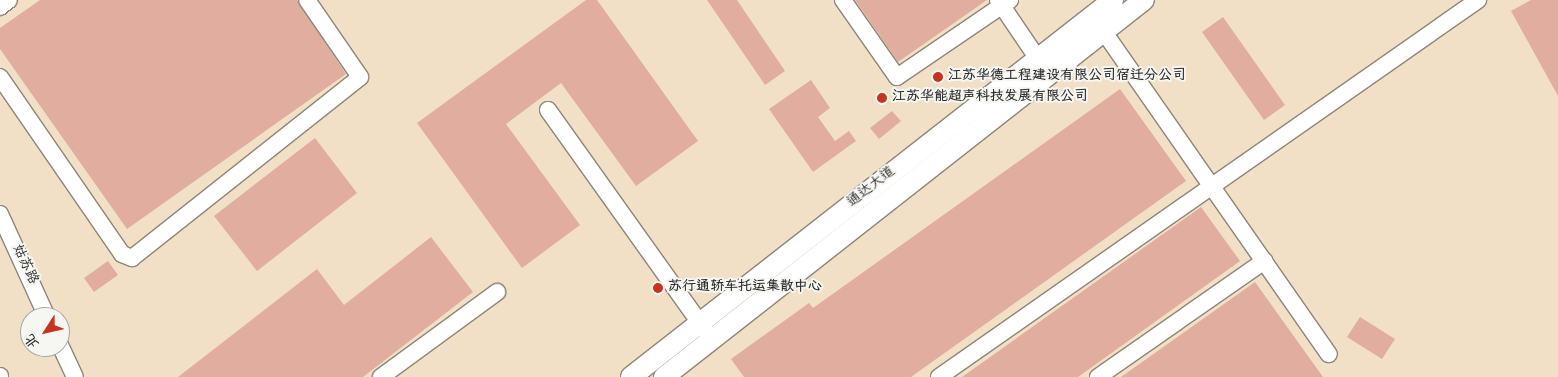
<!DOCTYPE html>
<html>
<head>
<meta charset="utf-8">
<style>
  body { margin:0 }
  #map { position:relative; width:1558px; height:377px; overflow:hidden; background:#f2e0c6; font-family:"Gochi Hand","LXGW WenKai TC",sans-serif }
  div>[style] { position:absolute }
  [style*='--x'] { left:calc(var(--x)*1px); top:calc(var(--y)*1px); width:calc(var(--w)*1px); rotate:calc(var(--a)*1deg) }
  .building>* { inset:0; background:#e0ad9f }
  .roads { filter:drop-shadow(1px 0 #8e8678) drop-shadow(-1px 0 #8e8678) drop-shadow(0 1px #8e8678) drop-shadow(0 -1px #8e8678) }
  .minor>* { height:16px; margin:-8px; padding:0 8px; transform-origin:8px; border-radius:8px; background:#fff }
  .major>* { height:20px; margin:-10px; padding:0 10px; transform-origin:10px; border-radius:10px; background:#fff }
  .dots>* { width:14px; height:14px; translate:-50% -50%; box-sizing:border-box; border:2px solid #f6f6f2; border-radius:50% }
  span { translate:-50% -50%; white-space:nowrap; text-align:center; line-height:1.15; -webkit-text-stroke:4px #f6f6f2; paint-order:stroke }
  .poi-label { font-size:14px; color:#2b2b2b; font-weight:700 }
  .left { translate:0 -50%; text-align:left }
  .street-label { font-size:14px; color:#2b2b2b }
  .north { position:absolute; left:20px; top:307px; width:50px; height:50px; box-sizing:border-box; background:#f6f6f2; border:1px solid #a5a5a2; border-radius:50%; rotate:235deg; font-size:14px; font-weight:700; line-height:20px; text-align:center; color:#2b2b2b }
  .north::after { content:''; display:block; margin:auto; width:18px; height:22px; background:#c8321e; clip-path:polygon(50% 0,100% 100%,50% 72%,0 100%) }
</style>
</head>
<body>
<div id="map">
  <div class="building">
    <i style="clip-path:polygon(40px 0,297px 0,346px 74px,127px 229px,0 49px,0 28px)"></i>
    <i style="clip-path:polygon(586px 0,597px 0,698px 141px,636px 186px,561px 83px,506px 124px,580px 225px,522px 268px,417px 123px)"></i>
    <i style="clip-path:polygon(707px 0,737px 0,785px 71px,765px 85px)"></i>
    <i style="clip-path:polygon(855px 0,987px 0,898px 62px)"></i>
    <i style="clip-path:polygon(1531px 0,1558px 0,1558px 96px,1511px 11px)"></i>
    <i style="clip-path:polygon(1223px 17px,1285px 105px,1264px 120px,1202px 32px)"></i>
    <i style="clip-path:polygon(811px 80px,830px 108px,818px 117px,835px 141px,849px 131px,856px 141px,813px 172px,769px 109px)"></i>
    <i style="clip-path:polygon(1120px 89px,1186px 181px,911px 377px,744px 377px,731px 359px,809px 303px,813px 308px)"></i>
    <i style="clip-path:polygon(892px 111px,901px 121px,879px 139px,870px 128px)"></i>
    <i style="clip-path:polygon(315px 138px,357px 193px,257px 271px,214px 216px)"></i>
    <i style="clip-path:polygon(1201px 207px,1240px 261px,1078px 377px,962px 377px)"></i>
    <i style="clip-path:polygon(431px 237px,473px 292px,363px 377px,178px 377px,317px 269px,344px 305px)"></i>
    <i style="clip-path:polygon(108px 261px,118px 275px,94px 292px,84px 278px)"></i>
    <i style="clip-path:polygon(1255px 282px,1323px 377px,1121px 377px)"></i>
    <i style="clip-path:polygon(1360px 317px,1395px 339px,1382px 359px,1347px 337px)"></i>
  </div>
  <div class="roads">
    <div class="minor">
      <i style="--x:843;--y:0;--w:94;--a:55"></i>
      <i style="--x:897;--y:77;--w:137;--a:-34.3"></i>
      <i style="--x:998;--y:0;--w:71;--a:55.9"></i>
      <i style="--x:0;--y:7;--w:11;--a:-38"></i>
      <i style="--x:1097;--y:22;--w:405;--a:55.1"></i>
      <i style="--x:0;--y:77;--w:215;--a:55.4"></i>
      <i style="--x:122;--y:254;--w:11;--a:22"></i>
      <i style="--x:132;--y:258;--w:291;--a:-38.4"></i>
      <i style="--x:360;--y:77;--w:93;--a:-124.5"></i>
      <i style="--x:548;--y:110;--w:282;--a:54.5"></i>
      <i style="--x:0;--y:214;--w:113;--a:65.5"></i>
      <i style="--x:60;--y:345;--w:35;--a:65"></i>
      <i style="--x:0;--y:376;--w:1;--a:90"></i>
      <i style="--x:381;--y:377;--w:144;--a:-36.2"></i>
      <i style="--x:939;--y:377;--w:658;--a:-34.97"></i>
      <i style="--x:1098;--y:377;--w:203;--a:-34.9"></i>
    </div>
    <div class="major">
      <i style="--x:631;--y:377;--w:612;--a:-38.03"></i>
      <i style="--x:664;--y:377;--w:610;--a:-38.15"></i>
    </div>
  </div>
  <div class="dots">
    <i style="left:938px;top:77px;background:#c8321e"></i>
    <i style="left:882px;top:98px;background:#c8321e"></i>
    <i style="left:658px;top:288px;background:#c8321e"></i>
  </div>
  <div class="poi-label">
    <span class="left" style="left:948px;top:77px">江苏华德工程建设有限公司宿迁分公司</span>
    <span class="left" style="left:892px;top:98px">江苏华能超声科技发展有限公司</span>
    <span class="left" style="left:668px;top:288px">苏行通轿车托运集散中心</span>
  </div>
  <div class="street-label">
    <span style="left:872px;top:188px;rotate:-38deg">通达大道</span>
    <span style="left:24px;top:265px;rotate:65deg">姑苏路</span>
  </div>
  <div class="north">北</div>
</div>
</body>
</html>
